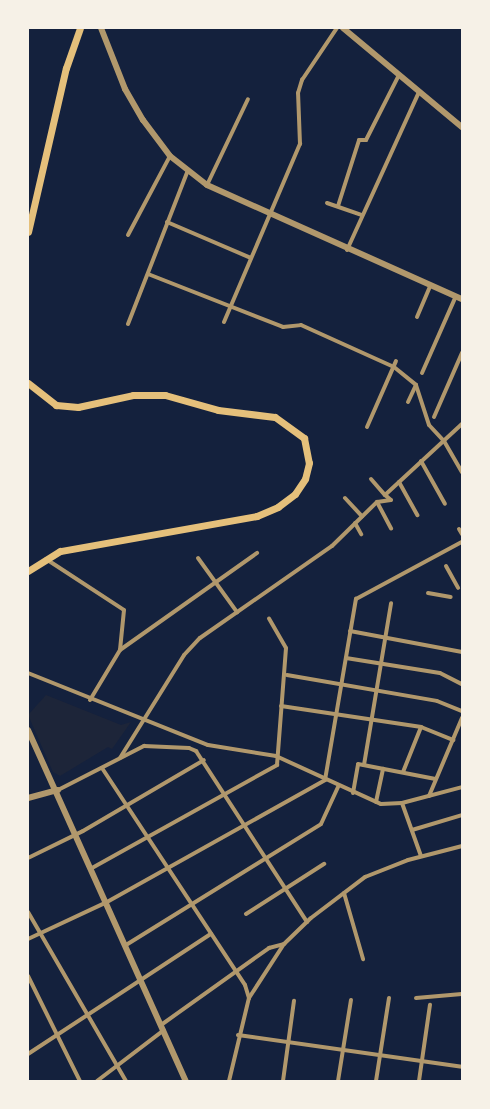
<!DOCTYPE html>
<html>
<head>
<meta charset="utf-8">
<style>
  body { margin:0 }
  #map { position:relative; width:490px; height:1109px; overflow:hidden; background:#14213d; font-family:"Golos Text",sans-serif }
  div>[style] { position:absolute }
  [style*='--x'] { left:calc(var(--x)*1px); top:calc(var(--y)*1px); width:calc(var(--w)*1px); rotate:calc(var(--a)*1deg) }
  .green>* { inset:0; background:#1d2539 }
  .minor>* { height:4px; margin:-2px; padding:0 2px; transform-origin:2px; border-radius:2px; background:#b1986c }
  .tertiary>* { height:6px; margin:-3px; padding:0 3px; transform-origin:3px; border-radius:3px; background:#b1986c }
  .secondary>* { height:7px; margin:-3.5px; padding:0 3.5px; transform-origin:3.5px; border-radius:3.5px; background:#e5c07b }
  span { translate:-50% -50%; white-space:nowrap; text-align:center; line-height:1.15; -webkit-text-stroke:3px #f6f1e7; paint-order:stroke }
  .frame { position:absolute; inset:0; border:29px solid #f6f1e7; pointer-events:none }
</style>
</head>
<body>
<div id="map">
  <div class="green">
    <i style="clip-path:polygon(46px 695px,121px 725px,131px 722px,112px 749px,108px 747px,60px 776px,53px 772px,28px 715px)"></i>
  </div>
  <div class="minor">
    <i style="--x:207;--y:185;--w:95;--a:-64.5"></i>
    <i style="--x:327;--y:203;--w:37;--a:19"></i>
    <i style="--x:338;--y:206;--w:69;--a:-72.3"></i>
    <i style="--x:359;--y:140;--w:7;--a:0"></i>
    <i style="--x:366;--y:140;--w:73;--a:-63.1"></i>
    <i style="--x:167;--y:222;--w:91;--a:23.2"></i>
    <i style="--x:128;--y:235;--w:89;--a:-62"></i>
    <i style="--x:347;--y:250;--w:174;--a:-65.5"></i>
    <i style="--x:148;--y:274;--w:145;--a:21.4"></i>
    <i style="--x:283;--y:327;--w:18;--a:-6"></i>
    <i style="--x:301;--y:325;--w:102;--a:24.3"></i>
    <i style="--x:394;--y:367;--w:28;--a:39"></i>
    <i style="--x:416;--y:385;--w:42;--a:72"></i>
    <i style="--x:429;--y:425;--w:22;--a:47"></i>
    <i style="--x:444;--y:441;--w:36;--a:60"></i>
    <i style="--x:417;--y:317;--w:34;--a:-67"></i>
    <i style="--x:224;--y:322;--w:194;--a:-66.9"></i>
    <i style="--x:300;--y:144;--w:51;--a:-92.2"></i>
    <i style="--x:298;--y:93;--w:14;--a:-73"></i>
    <i style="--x:302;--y:80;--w:63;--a:-56.1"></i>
    <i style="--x:128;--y:324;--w:165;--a:-68.7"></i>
    <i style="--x:422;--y:373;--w:84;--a:-66.2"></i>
    <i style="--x:408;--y:402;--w:19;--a:-65"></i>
    <i style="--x:434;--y:417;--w:70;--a:-66.4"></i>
    <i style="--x:367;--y:427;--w:72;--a:-66.3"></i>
    <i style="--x:421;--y:461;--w:49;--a:60.8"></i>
    <i style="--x:371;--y:479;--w:21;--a:49"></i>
    <i style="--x:399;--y:482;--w:38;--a:61"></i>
    <i style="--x:345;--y:498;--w:25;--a:47"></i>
    <i style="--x:377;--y:502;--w:30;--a:62"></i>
    <i style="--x:355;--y:523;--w:13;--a:61"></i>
    <i style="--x:459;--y:529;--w:6;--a:59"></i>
    <i style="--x:198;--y:558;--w:67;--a:54.2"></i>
    <i style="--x:46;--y:559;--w:93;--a:33.2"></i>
    <i style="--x:124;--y:610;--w:40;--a:95.7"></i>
    <i style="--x:446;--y:566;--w:25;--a:61"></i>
    <i style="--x:428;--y:593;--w:23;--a:10"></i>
    <i style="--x:350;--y:631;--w:114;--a:10.6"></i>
    <i style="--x:346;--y:658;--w:95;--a:9.1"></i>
    <i style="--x:440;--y:673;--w:25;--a:27"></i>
    <i style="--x:28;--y:673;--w:194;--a:21.8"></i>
    <i style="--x:208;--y:745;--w:69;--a:9.2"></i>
    <i style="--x:276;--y:756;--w:115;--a:24.6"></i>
    <i style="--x:381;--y:804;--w:21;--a:-3"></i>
    <i style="--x:402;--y:803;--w:56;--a:70.3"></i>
    <i style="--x:287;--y:675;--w:152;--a:9.8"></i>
    <i style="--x:437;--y:701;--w:27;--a:22"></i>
    <i style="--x:90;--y:700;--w:58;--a:-59"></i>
    <i style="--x:120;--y:650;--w:168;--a:-35.3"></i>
    <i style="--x:281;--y:706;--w:142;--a:8.5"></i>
    <i style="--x:421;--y:727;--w:35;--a:22"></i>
    <i style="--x:120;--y:758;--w:121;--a:-58.1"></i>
    <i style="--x:184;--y:655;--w:23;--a:-47"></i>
    <i style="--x:200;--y:638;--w:161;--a:-34.9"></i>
    <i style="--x:332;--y:546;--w:63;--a:-44.4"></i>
    <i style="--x:377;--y:502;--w:14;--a:-8"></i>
    <i style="--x:391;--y:500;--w:8;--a:-140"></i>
    <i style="--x:385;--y:495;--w:105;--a:-42.7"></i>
    <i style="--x:364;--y:765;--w:164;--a:-80.5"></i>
    <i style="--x:102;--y:768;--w:260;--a:56.6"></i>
    <i style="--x:245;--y:985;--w:14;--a:73"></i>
    <i style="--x:403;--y:772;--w:48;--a:-68.2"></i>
    <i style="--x:58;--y:790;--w:97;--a:-27.1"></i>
    <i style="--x:144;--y:746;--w:45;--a:2.5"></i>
    <i style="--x:189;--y:748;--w:8;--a:23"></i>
    <i style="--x:196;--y:751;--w:204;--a:57"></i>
    <i style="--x:353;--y:793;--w:29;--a:-80"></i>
    <i style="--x:358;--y:764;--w:79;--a:10.9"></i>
    <i style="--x:429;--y:796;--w:85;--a:-67.1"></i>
    <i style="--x:376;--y:802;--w:34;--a:-78"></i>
    <i style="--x:402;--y:803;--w:62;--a:-14.9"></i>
    <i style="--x:412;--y:830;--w:52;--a:-16.7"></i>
    <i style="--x:28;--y:858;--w:61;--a:-26.1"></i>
    <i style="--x:83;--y:831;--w:140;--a:-30.4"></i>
    <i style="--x:92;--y:868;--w:212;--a:-29.1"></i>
    <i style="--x:277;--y:765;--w:117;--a:-85.6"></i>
    <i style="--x:286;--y:648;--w:34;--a:-120"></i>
    <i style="--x:344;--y:893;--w:69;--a:73.9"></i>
    <i style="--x:28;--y:912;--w:195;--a:59.9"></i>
    <i style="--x:246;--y:914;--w:93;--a:-32.7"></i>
    <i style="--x:28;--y:939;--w:87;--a:-25.1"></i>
    <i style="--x:107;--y:902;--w:250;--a:-29.2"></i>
    <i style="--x:325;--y:780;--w:184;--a:-80.3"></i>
    <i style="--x:356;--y:599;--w:120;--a:-28.3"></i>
    <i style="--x:126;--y:945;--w:229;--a:-31.8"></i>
    <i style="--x:321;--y:824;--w:41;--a:-65.3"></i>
    <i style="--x:28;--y:976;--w:117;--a:63.7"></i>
    <i style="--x:416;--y:998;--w:46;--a:-5"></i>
    <i style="--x:161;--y:1025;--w:133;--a:-35.5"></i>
    <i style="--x:269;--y:948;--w:16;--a:-15"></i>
    <i style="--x:284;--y:944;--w:37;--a:-44"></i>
    <i style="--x:311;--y:918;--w:68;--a:-37.2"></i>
    <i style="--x:365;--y:877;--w:46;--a:-21.6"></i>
    <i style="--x:408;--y:860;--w:56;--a:-14.5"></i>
    <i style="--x:238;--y:1035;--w:226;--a:8.1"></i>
    <i style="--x:28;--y:1054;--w:219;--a:-33.3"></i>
    <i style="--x:97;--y:1081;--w:84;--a:-37.3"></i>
    <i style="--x:229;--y:1081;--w:85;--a:-76.5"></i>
    <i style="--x:249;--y:998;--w:64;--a:-57.1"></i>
    <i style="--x:283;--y:1081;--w:81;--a:-82.2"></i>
    <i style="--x:338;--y:1081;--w:82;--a:-80.9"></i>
    <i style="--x:376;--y:1081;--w:84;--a:-81.1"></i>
    <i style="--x:419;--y:1081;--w:77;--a:-81.8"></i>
  </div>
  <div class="tertiary">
    <i style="--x:101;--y:28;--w:66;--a:68.5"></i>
    <i style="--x:125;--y:89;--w:36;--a:60"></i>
    <i style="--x:143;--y:120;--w:45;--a:53.1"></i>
    <i style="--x:170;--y:156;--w:47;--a:38.1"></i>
    <i style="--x:207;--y:185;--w:279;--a:24.1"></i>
    <i style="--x:343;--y:28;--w:155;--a:39.8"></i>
    <i style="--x:28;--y:730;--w:385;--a:65.8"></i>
    <i style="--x:28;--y:798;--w:31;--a:-15"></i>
  </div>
  <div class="secondary">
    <i style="--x:28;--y:232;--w:168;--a:-77"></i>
    <i style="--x:66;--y:68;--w:42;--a:-70.7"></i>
    <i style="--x:28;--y:383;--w:36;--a:38"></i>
    <i style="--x:56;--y:405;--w:22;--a:5"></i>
    <i style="--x:78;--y:407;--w:56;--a:-12.3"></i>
    <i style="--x:133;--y:395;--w:32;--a:0"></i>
    <i style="--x:165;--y:395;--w:55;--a:15.8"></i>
    <i style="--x:218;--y:410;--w:57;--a:7"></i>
    <i style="--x:275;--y:417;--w:36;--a:36"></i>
    <i style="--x:304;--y:438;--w:25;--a:79"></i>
    <i style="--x:309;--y:463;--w:16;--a:104"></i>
    <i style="--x:305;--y:479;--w:18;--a:124"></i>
    <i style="--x:295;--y:494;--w:21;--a:143"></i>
    <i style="--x:278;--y:507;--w:23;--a:157"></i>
    <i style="--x:257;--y:516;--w:200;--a:169.9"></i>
    <i style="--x:60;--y:551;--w:38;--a:148"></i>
  </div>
  <div class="frame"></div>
</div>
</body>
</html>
